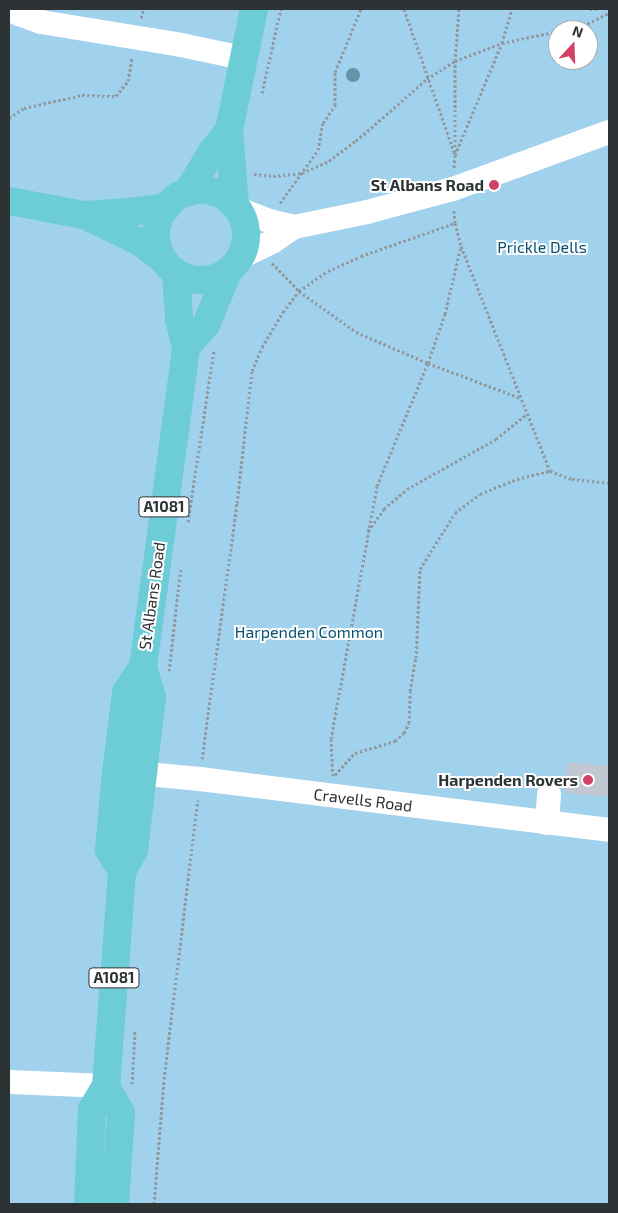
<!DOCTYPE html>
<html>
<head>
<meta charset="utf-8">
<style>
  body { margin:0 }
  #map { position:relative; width:618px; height:1213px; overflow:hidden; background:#d7e2e9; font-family:"Exo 2",sans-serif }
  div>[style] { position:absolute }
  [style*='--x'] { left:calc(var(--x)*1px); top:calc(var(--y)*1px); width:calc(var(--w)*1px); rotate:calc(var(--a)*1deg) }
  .green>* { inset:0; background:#a0d1ed }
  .building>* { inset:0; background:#c2c8d2 }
  .path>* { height:3px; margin-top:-1.5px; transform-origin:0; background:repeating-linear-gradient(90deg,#91999e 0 2.5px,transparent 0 5px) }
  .minor>* { height:24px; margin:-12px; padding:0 12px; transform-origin:12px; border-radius:12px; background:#fff }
  .major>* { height:28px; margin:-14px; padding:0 14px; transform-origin:14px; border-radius:14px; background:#6dcdd7 }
  .major>.ring { margin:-14px; padding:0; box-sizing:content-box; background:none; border:28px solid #6dcdd7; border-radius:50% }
  .trees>* { width:14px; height:14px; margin:-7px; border-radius:50%; background:#6592a7 }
  .dots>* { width:14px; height:14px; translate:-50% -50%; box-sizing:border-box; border:2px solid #fff; border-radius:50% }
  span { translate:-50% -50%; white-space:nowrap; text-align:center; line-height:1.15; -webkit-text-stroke:4px #fff; paint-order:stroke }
  .shield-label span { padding:1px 4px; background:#fff; border:1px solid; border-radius:4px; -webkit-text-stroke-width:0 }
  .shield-label { font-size:15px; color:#2d3234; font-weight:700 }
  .poi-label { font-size:16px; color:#2d3234; font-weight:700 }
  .right { translate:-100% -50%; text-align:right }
  .park-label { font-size:16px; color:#075171 }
  .street-label { font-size:16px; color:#2d3234 }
  .frame { position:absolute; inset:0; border:10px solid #2d3234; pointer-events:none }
  .north { position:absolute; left:548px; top:20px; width:50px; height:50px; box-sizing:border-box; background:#fff; border:1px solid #abadae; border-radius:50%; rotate:20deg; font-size:14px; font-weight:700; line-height:20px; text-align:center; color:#2d3234 }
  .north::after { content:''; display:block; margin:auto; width:18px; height:22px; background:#d14264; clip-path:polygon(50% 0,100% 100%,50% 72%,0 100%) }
</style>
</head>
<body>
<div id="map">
  <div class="green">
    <i style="clip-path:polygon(evenodd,16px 9px,609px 9px,609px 1204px,9px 1204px,9px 30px,16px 9px,558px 30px,588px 30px,588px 60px,558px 60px,558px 30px)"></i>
  </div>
  <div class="building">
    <i style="clip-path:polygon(568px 762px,609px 766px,609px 797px,565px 793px)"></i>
  </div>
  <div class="path">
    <i style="--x:404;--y:9;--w:155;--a:70.7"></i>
    <i style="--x:455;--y:155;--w:13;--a:94"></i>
    <i style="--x:590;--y:9;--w:10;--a:0"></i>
    <i style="--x:141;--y:18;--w:9;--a:-72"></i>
    <i style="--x:563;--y:30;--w:20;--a:-11"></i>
    <i style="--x:583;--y:26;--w:29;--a:-27"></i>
    <i style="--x:262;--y:93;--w:86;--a:-77.3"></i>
    <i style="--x:9;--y:118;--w:18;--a:-34"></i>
    <i style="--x:24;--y:108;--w:59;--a:-12.6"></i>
    <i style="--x:82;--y:95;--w:34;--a:2"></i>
    <i style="--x:116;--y:96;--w:19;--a:-51"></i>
    <i style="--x:128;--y:81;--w:23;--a:-80"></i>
    <i style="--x:455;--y:152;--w:91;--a:-90"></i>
    <i style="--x:455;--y:61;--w:52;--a:-85.6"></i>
    <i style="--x:455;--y:155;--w:121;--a:-67.2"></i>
    <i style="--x:502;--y:43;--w:35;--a:-74"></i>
    <i style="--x:254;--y:174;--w:19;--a:6"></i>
    <i style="--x:273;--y:176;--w:29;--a:-6"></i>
    <i style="--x:302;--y:173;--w:30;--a:-24"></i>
    <i style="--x:329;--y:161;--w:34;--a:-37"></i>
    <i style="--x:356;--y:141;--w:94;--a:-41.1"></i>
    <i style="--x:427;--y:79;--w:33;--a:-33"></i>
    <i style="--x:455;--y:61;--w:50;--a:-21"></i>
    <i style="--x:502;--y:43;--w:57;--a:-12.1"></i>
    <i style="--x:280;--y:203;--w:65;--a:-54.4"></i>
    <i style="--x:318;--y:150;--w:27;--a:-80"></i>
    <i style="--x:323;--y:123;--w:22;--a:-56"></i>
    <i style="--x:335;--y:105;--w:33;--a:-90"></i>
    <i style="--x:335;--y:72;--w:68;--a:-67.6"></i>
    <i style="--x:455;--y:223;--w:24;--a:75"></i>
    <i style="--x:461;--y:246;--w:242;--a:68.4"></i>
    <i style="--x:550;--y:471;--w:23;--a:20"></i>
    <i style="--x:572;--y:479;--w:37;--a:6"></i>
    <i style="--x:272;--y:263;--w:39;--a:46"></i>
    <i style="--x:299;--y:291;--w:70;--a:35.7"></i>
    <i style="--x:356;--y:332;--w:78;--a:23.3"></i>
    <i style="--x:428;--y:363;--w:98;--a:20.8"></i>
    <i style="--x:188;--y:522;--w:173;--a:-81.4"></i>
    <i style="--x:368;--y:531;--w:27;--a:-54"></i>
    <i style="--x:384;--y:509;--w:30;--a:-41"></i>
    <i style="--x:407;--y:489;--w:102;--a:-29.3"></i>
    <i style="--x:496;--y:439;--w:40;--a:-39"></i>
    <i style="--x:169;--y:671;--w:104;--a:-83.4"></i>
    <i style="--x:202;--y:759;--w:258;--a:-82.2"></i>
    <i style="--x:237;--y:503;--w:133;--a:-83.5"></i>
    <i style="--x:252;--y:371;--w:26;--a:-67"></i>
    <i style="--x:262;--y:347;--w:41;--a:-59"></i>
    <i style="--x:283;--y:312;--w:26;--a:-53"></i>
    <i style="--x:299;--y:291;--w:35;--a:-35"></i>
    <i style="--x:328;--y:271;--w:36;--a:-24"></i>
    <i style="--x:361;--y:256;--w:100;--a:-19.3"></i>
    <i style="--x:455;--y:223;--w:14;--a:-94"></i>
    <i style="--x:335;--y:775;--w:30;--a:-48"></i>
    <i style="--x:355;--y:753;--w:42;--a:-16.7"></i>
    <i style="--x:395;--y:741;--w:12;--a:-42"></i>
    <i style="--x:404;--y:733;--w:11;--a:-63"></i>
    <i style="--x:409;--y:723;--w:32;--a:-88"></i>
    <i style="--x:410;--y:691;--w:34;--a:-80"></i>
    <i style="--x:416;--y:658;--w:89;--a:-87.4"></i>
    <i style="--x:420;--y:569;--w:66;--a:-58"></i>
    <i style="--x:455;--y:513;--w:31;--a:-37"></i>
    <i style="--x:480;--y:494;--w:40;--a:-22"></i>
    <i style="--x:517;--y:479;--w:34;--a:-14"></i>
    <i style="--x:333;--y:776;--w:37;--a:-93"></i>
    <i style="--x:331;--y:739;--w:257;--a:-79.7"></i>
    <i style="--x:377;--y:486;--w:133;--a:-67.5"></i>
    <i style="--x:428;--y:363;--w:52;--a:-70.9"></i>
    <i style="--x:445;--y:314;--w:70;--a:-76.8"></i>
    <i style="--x:132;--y:1084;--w:53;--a:-86.8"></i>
    <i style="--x:154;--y:1204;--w:125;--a:-85.4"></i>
    <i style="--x:164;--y:1079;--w:281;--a:-83.1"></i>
  </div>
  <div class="minor">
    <i style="--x:12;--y:9;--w:9;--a:36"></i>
    <i style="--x:19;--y:14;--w:23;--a:20"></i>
    <i style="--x:41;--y:22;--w:142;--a:9.3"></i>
    <i style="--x:181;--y:45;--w:63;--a:11.8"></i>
    <i style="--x:238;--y:209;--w:33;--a:21"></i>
    <i style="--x:269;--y:221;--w:26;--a:13"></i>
    <i style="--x:241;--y:257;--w:34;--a:-26"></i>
    <i style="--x:272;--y:242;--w:27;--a:-34"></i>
    <i style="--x:294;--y:227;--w:75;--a:-11.6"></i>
    <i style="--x:367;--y:212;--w:89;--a:-15"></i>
    <i style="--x:453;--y:189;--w:166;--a:-20.1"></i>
    <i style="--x:126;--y:772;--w:74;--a:5.4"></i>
    <i style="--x:200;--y:779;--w:412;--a:7.1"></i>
    <i style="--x:547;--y:823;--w:29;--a:-86"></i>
    <i style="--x:9;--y:1082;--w:97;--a:2.4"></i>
  </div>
  <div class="major">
    <i class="ring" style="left:156px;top:190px;width:62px;height:62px"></i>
    <i style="--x:187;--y:193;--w:47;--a:-59"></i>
    <i style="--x:211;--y:153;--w:29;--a:-52"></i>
    <i style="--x:9;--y:201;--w:76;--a:10.6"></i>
    <i style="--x:84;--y:215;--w:62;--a:25.7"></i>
    <i style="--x:140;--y:242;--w:30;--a:37"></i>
    <i style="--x:235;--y:205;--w:75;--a:-94.6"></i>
    <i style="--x:229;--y:130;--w:124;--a:-78.3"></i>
    <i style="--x:85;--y:215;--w:44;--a:-3.9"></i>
    <i style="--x:129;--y:212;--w:38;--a:-7"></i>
    <i style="--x:186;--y:347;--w:30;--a:-48"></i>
    <i style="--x:206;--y:325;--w:57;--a:-67.5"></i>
    <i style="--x:122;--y:871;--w:25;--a:-122"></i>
    <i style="--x:109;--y:850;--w:78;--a:-84.9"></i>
    <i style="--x:116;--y:772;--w:81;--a:-82.9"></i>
    <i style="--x:126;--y:692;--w:30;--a:-56"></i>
    <i style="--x:106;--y:1086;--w:31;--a:61"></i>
    <i style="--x:121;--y:1113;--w:91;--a:93.8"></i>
    <i style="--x:88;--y:1204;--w:95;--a:-87.6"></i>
    <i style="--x:92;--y:1109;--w:27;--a:-59"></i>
    <i style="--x:106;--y:1086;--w:216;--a:-85.7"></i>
    <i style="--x:122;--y:871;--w:24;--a:-60"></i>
    <i style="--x:134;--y:850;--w:154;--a:-83.3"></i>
    <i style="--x:152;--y:697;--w:31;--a:-107"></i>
    <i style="--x:143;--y:667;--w:323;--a:-82.3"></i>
    <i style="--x:186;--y:347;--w:29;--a:-104"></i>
    <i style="--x:179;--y:319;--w:46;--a:-93.7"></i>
  </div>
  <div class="trees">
    <i style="left:353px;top:75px"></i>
  </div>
  <div class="dots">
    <i style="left:494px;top:185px;background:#d14264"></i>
    <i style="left:588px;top:780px;background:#d14264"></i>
  </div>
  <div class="shield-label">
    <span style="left:164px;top:507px">A1081</span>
    <span style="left:114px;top:978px">A1081</span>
  </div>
  <div class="poi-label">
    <span class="right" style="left:484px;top:185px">St Albans Road</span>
    <span class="right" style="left:578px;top:780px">Harpenden Rovers</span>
  </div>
  <div class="park-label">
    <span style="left:542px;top:247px">Prickle Dells</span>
    <span style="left:309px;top:632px">Harpenden Common</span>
  </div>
  <div class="street-label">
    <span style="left:152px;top:596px;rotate:-82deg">St Albans Road</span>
    <span style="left:363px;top:800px;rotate:7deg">Cravells Road</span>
  </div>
  <div class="frame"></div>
  <div class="north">N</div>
</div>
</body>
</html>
